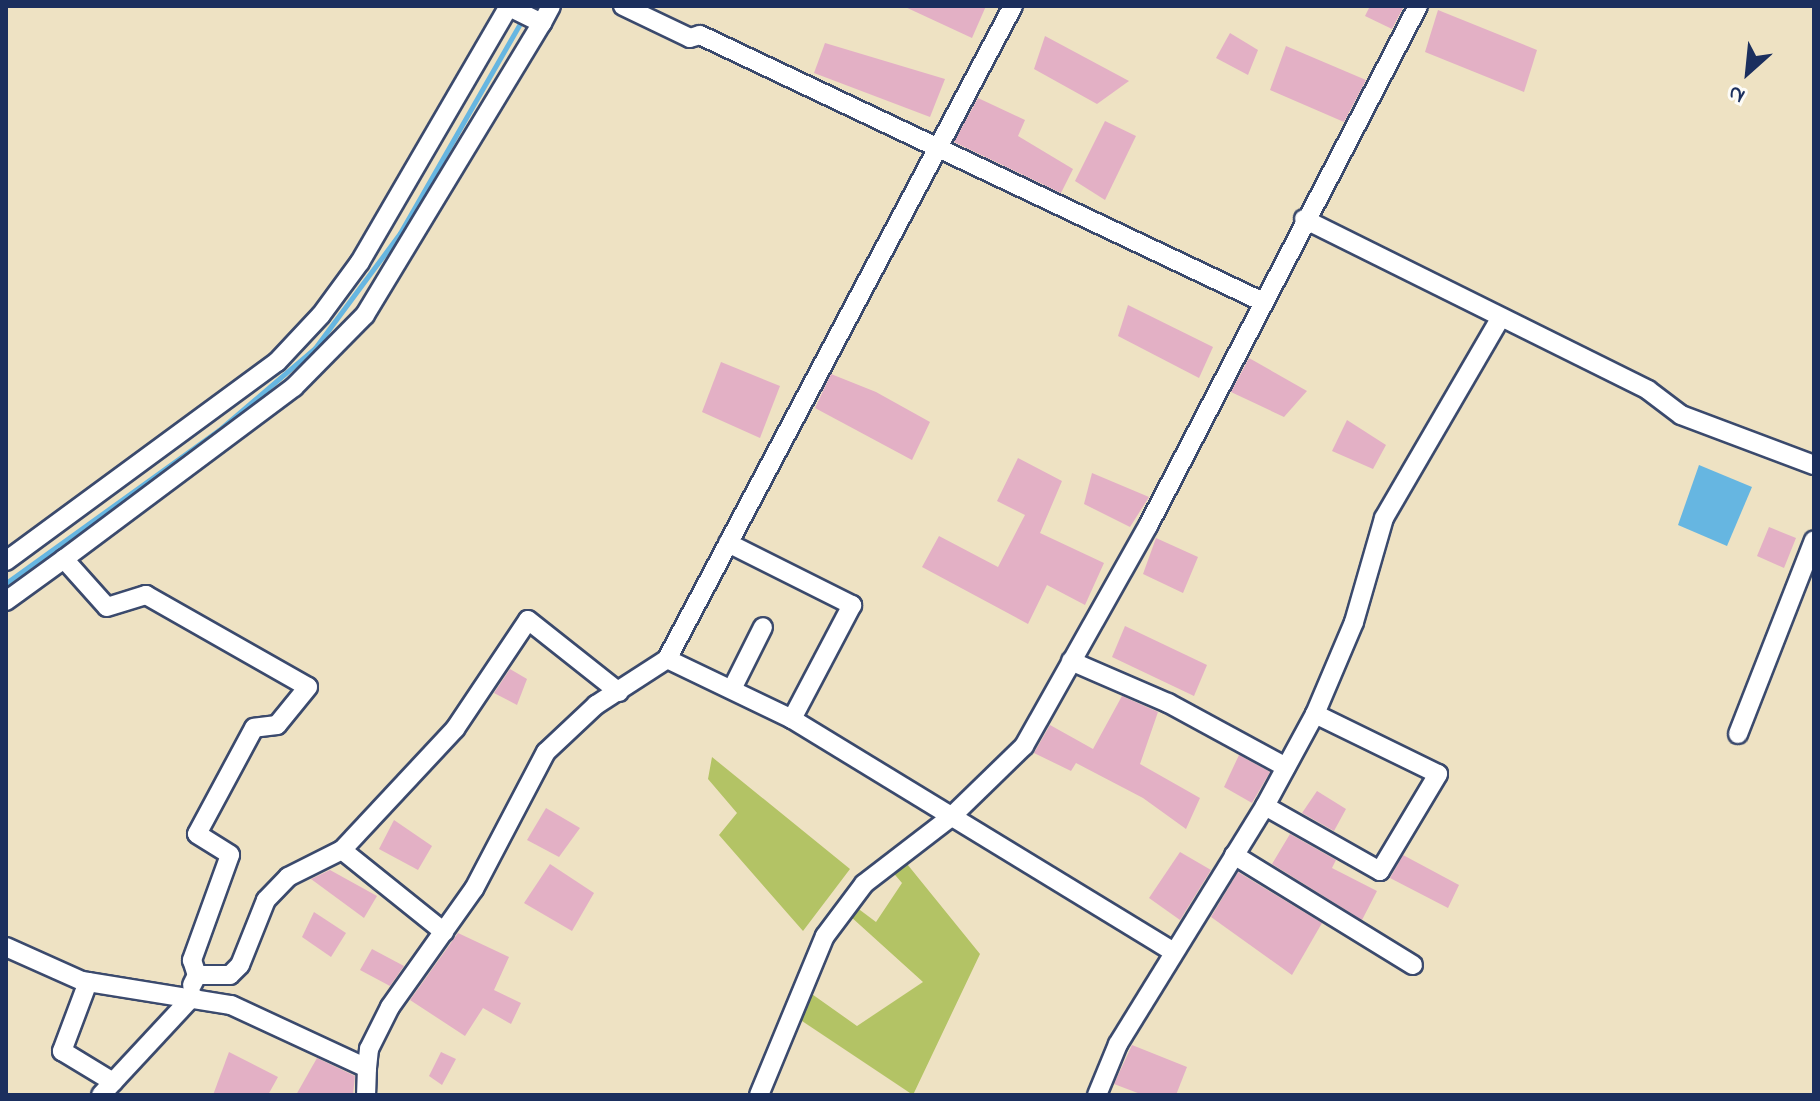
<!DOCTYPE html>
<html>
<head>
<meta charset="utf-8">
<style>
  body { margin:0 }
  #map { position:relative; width:1820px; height:1101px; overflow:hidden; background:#eee2c3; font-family:"Indie Flower",sans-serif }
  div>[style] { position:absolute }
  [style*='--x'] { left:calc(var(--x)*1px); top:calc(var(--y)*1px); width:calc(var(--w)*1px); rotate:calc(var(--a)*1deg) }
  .green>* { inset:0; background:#b3c365 }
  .water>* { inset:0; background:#66b6e1 }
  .stream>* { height:5px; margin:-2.5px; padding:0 2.5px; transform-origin:2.5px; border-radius:2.5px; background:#66b6e1 }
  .building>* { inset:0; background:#e3b0c5 }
  .roads { filter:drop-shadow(2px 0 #3b4a6d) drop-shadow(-2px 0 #3b4a6d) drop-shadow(0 2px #3b4a6d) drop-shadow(0 -2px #3b4a6d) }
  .minor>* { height:18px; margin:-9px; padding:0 9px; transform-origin:9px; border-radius:9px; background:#fff }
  span { translate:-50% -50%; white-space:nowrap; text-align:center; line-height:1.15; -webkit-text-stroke:6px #fdfcf7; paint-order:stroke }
  .frame { position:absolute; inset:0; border:8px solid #1b2f5e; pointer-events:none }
  .north { position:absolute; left:1708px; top:32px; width:80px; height:80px; -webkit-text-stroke:6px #fdfcf7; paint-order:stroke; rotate:207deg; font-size:22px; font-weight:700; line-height:32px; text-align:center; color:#1b2f5e }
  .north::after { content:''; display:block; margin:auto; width:28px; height:36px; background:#1b2f5e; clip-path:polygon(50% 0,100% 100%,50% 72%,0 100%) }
</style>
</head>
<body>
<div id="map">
  <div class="green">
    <i style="clip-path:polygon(712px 757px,850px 869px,803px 931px,719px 835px,737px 813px,708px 779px)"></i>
    <i style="clip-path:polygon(903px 859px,980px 954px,913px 1095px,799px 1019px,809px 992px,857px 1026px,923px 982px,850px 916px,856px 907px,876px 922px,902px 883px,890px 869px)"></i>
  </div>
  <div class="water">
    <i style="clip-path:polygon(1699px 465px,1752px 487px,1727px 546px,1678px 525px)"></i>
  </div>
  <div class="stream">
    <i style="--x:6;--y:583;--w:262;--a:-35.7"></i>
    <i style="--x:219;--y:430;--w:126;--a:-40.5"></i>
    <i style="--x:315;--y:348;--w:143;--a:-53.5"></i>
    <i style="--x:400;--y:233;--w:262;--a:-60.2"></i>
  </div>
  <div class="building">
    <i style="clip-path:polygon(903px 6px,986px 6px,972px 38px)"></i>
    <i style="clip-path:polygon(1370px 6px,1404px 6px,1392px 29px,1365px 16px)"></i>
    <i style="clip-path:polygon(1438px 10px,1537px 50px,1524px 92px,1425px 52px)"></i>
    <i style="clip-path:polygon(1230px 33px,1258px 50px,1248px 75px,1216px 58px)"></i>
    <i style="clip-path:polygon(1045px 36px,1129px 81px,1097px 104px,1034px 69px)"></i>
    <i style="clip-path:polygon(825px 43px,945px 79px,930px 117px,814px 73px)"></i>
    <i style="clip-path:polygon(1286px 46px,1366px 80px,1344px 122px,1270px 90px)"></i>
    <i style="clip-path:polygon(978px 98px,1025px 120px,1018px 136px,1073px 169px,1061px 193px,954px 142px)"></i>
    <i style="clip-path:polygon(1105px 121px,1136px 136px,1105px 200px,1075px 181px)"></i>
    <i style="clip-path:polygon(1128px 305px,1213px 347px,1199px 378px,1118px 336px)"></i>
    <i style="clip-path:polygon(1249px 358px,1307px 391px,1284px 417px,1231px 392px)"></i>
    <i style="clip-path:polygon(721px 362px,780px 386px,760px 438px,702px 412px)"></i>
    <i style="clip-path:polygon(831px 374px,876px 392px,930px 422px,912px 460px,815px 408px)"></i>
    <i style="clip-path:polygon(1347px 420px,1386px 445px,1373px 469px,1332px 451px)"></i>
    <i style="clip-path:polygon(1018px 458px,1062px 481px,1040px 533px,1104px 563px,1085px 605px,1047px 585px,1028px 624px,922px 567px,939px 536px,998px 567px,1025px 515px,997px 501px)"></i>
    <i style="clip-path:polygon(1092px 473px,1149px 497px,1130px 527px,1084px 504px)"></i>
    <i style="clip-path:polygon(1769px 527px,1796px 538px,1784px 568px,1757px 556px)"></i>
    <i style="clip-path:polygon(1156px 538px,1198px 557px,1183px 593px,1143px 574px)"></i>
    <i style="clip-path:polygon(1125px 626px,1207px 665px,1194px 696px,1112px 657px)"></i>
    <i style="clip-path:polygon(510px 669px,527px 679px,517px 705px,494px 693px)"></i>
    <i style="clip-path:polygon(1122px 696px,1158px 712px,1140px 764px,1200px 798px,1186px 829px,1143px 798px,1076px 763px,1071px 771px,1034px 753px,1050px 725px,1093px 749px)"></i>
    <i style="clip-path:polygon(1239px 755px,1270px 772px,1252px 803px,1224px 787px)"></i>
    <i style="clip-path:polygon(1317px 791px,1346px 809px,1334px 831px,1302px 813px)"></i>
    <i style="clip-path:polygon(546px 808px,580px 828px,559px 857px,527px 840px)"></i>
    <i style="clip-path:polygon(394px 820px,432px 846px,418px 870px,379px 849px)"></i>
    <i style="clip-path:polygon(1290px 834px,1336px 860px,1332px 868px,1377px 891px,1362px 920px,1272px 864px)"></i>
    <i style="clip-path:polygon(1180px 852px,1211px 870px,1180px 920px,1149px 898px)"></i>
    <i style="clip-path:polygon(1403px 855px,1459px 885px,1448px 908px,1390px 878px)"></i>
    <i style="clip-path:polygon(550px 864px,594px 893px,572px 931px,524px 903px)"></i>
    <i style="clip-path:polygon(330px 870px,377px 896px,364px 918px,311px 879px)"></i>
    <i style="clip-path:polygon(1238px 872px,1322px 923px,1292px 975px,1211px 917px)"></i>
    <i style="clip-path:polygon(314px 912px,346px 933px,331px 957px,302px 937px)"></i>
    <i style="clip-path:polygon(458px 933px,509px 957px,494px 990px,521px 1003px,511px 1024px,483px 1008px,465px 1036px,410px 1000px)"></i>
    <i style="clip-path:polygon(372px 949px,404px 966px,390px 986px,360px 970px)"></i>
    <i style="clip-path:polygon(1132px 1045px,1187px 1067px,1176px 1095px,1143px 1095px,1114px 1084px)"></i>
    <i style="clip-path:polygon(229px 1052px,278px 1077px,268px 1095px,213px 1095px)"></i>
    <i style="clip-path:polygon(441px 1052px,456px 1059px,442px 1085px,429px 1076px)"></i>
    <i style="clip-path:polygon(317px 1058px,355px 1076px,353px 1095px,296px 1095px)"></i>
  </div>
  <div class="roads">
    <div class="minor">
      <i style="--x:507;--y:6;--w:39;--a:26"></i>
      <i style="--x:542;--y:23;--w:19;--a:-62"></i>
      <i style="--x:623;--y:6;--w:74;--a:25.5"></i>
      <i style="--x:690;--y:38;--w:10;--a:-17"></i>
      <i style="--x:700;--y:35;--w:621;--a:25.37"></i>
      <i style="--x:1304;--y:219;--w:384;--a:26.4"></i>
      <i style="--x:1648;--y:390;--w:41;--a:37.1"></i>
      <i style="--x:1681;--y:415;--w:142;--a:20.6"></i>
      <i style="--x:728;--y:543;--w:139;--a:26.6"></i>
      <i style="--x:852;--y:605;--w:129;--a:117.8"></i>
      <i style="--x:64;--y:559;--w:287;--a:-36.8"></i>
      <i style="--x:294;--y:387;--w:101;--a:-45.4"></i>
      <i style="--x:365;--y:315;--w:341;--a:-58.8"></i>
      <i style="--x:6;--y:561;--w:336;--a:-36.3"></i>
      <i style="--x:277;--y:362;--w:64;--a:-46.9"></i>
      <i style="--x:321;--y:315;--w:66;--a:-53.7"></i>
      <i style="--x:360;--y:262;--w:296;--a:-59.8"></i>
      <i style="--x:6;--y:601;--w:72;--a:-35.9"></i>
      <i style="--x:64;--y:559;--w:64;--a:48.1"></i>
      <i style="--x:107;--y:607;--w:41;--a:-17.1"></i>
      <i style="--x:146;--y:595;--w:186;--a:29.6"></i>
      <i style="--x:308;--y:687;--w:49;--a:129.2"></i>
      <i style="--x:277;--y:725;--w:23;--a:173"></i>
      <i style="--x:254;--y:728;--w:120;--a:118.3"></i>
      <i style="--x:197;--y:834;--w:39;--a:32"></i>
      <i style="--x:230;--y:855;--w:112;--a:109.9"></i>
      <i style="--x:192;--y:960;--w:16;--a:72"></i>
      <i style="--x:667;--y:659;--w:139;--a:25.6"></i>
      <i style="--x:792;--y:719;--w:445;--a:31.4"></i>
      <i style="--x:1071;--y:661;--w:106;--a:23.4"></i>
      <i style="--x:1168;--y:703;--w:134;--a:28.5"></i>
      <i style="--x:732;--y:689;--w:69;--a:-63.4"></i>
      <i style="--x:1738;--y:734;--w:208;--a:-68.6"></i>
      <i style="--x:1265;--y:806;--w:132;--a:29.5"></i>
      <i style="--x:1380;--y:871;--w:113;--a:-59.1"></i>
      <i style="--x:1438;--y:774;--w:137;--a:-154"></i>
      <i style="--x:342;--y:850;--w:166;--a:-47"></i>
      <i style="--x:455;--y:729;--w:131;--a:-56.2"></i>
      <i style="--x:528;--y:620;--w:116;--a:38.4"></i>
      <i style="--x:1234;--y:855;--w:210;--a:31.6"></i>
      <i style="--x:6;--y:947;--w:83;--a:24.1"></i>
      <i style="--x:82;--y:981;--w:151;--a:9.2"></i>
      <i style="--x:231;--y:1005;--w:150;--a:24.9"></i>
      <i style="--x:367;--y:1068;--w:27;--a:92"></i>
      <i style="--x:88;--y:982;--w:74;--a:110.6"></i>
      <i style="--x:62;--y:1051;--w:60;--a:31.3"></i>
      <i style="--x:192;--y:985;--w:11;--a:-63"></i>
      <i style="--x:197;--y:975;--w:33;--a:0"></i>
      <i style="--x:230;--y:975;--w:14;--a:-45"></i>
      <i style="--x:240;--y:965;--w:70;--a:-68.2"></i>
      <i style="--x:266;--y:900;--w:32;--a:-46"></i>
      <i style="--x:288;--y:877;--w:60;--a:-26.6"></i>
      <i style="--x:342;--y:850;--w:131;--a:38.8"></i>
      <i style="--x:367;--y:1068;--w:19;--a:-84"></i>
      <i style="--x:369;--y:1049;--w:47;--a:-63.4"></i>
      <i style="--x:390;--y:1007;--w:145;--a:-54.6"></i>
      <i style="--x:474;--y:889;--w:155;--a:-62.3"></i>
      <i style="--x:546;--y:752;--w:69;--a:-43.2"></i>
      <i style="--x:596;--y:705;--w:85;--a:-32.9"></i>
      <i style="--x:667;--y:659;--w:739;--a:-62.08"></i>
      <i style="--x:101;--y:1095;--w:135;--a:-47.1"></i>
      <i style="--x:759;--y:1095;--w:172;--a:-67.5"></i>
      <i style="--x:825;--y:936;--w:65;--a:-53.1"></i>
      <i style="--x:864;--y:884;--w:110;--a:-37.6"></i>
      <i style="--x:951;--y:817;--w:102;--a:-44.2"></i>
      <i style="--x:1024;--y:746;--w:253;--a:-60.6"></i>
      <i style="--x:1148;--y:526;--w:586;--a:-62.56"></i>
      <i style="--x:1097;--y:1095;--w:55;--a:-67.6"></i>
      <i style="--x:1118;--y:1044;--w:280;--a:-58.3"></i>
      <i style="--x:1265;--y:806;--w:105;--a:-61.5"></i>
      <i style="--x:1315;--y:714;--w:100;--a:-67"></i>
      <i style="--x:1354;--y:622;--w:108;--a:-73.9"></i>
      <i style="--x:1384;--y:518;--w:230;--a:-59.8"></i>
    </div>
  </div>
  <div class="frame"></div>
  <div class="north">N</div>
</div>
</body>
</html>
